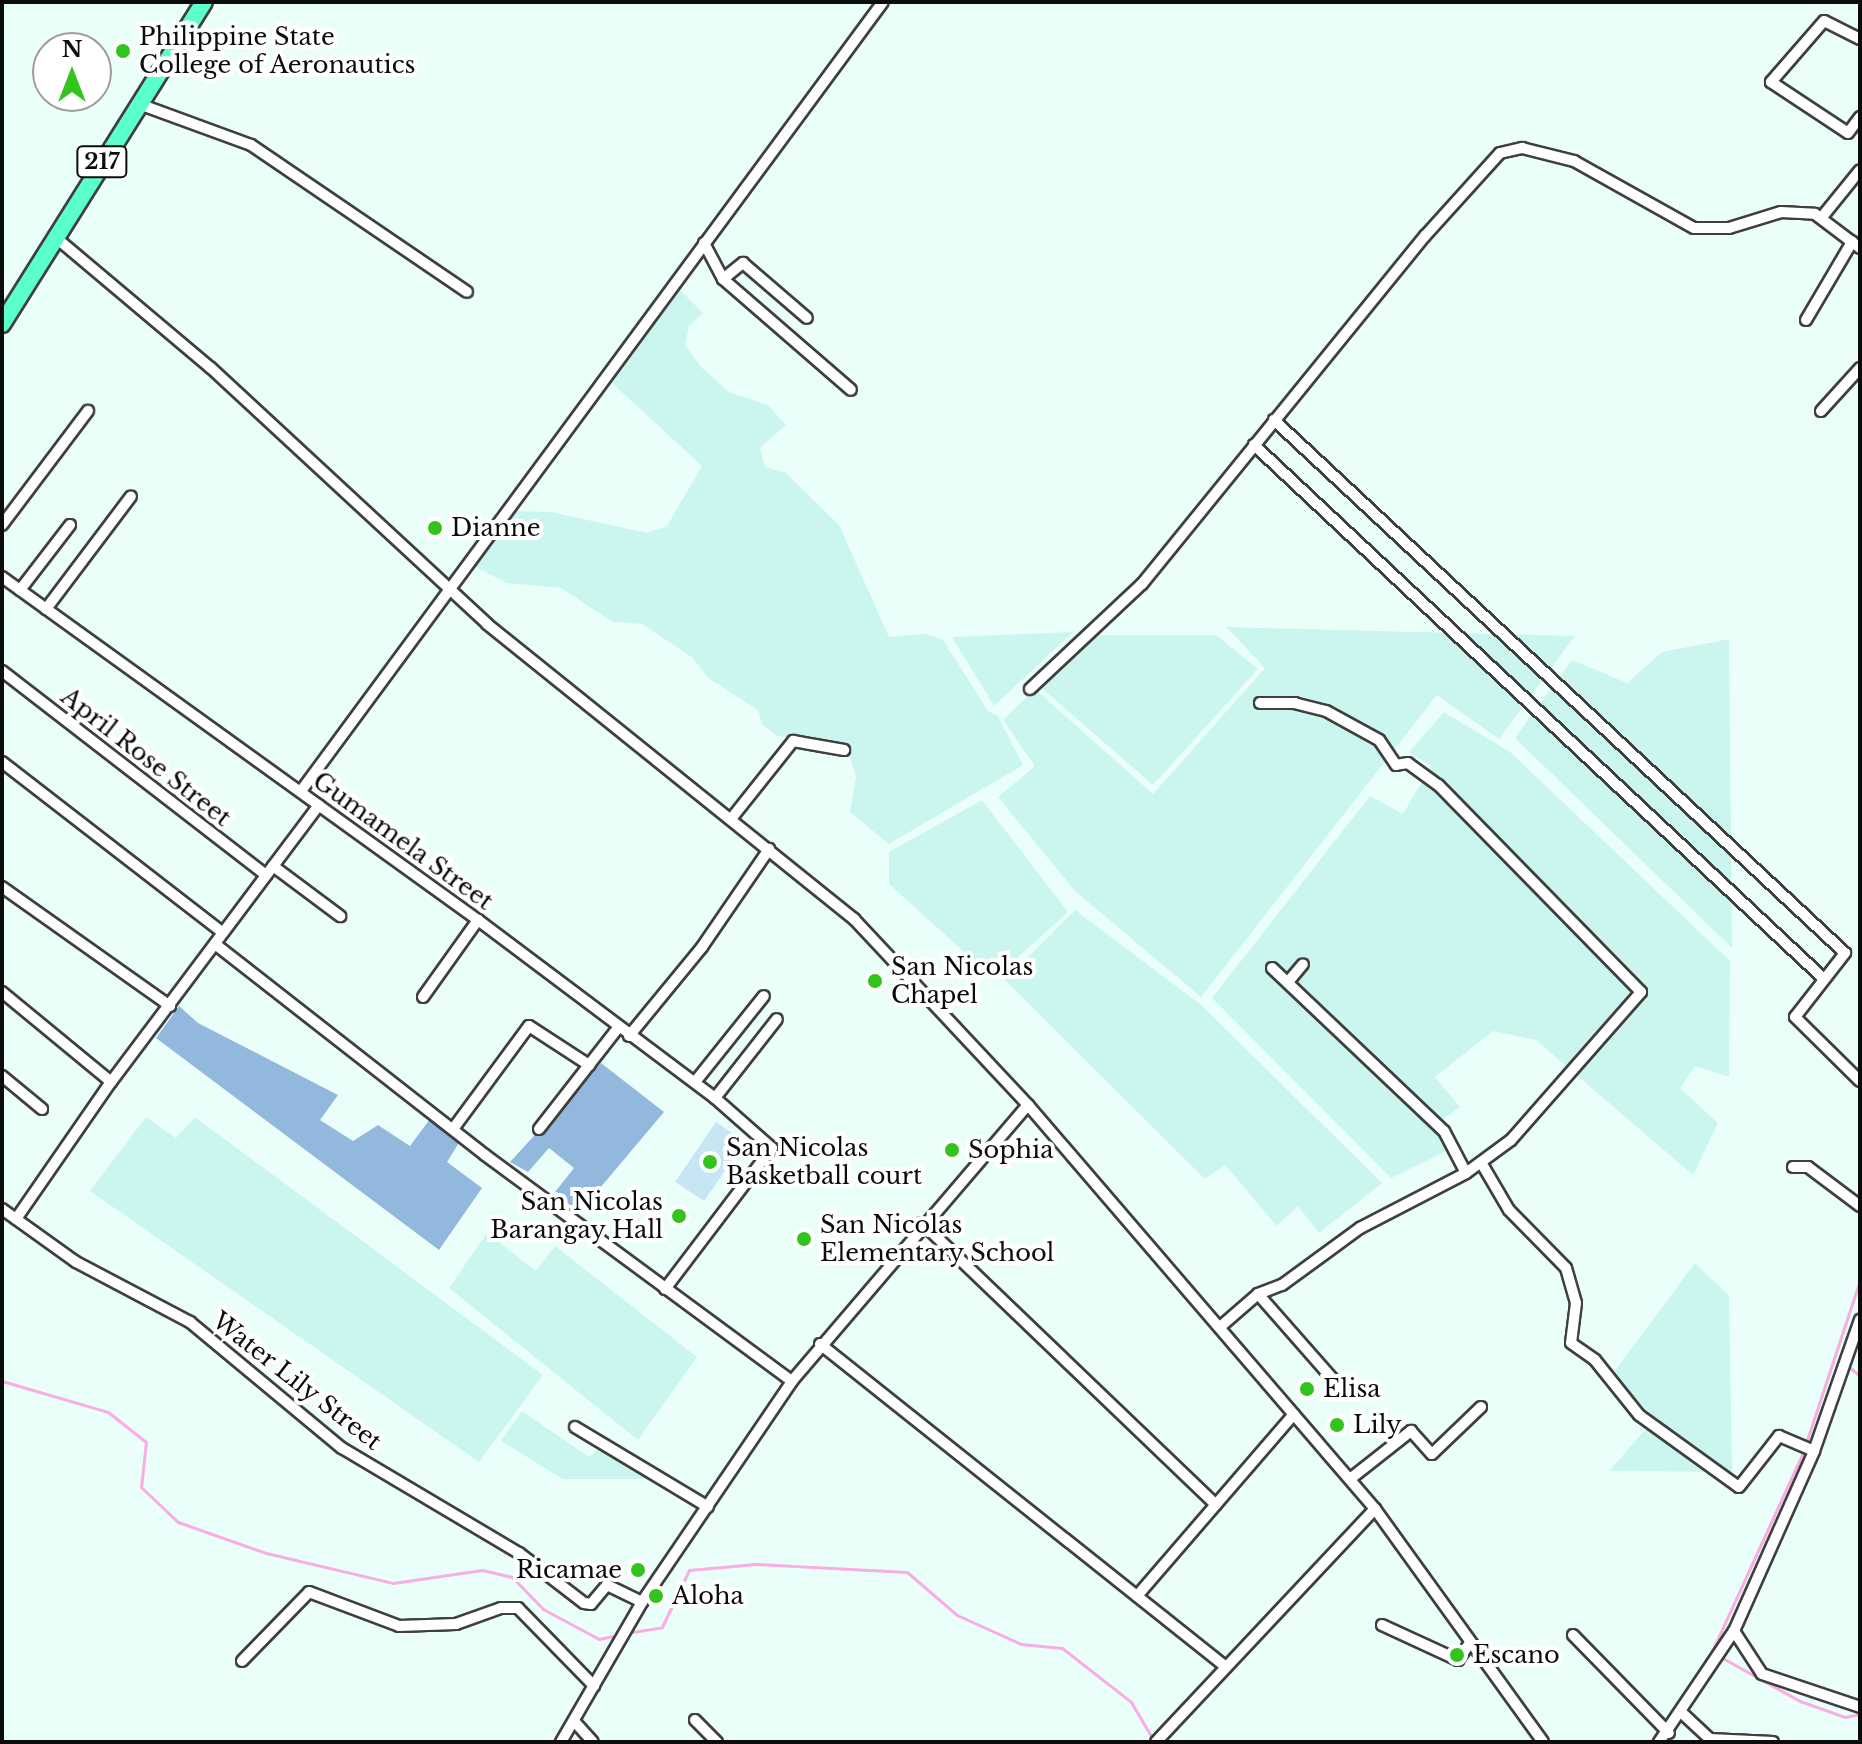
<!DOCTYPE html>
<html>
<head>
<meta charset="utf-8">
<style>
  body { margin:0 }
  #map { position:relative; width:1862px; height:1744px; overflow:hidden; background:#ebfffa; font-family:"Libre Baskerville",serif }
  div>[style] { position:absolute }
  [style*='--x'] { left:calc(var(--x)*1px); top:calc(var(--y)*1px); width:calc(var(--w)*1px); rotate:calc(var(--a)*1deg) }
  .farmland>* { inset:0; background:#caf6ef }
  .forest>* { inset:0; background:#92b9dd }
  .pitch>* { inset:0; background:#c5e6f2 }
  .stream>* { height:3px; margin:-1.5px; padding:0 1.5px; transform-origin:1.5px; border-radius:1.5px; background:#f9ade3 }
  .roads { filter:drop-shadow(2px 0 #3f3f3f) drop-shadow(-2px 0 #3f3f3f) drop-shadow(0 2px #3f3f3f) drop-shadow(0 -2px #3f3f3f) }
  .street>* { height:10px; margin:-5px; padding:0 5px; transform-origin:5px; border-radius:5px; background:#fff }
  .primary>* { height:16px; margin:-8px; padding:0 8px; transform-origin:8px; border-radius:8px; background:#5bffcb }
  .dots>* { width:22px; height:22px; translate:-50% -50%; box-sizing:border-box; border:4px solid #fff; border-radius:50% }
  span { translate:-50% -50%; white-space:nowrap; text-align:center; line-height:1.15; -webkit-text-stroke:8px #fff; paint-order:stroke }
  .shield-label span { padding:2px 6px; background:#fff; border:2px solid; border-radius:6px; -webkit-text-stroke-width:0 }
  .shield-label { font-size:22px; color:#0c0c0c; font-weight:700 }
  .poi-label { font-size:24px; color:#0c0c0c }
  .left { translate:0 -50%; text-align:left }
  .right { translate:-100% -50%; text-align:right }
  .street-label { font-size:24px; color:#0c0c0c }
  .frame { position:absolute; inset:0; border:4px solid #0c0c0c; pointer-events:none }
  .north { position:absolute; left:32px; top:32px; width:80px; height:80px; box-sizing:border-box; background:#fff; border:2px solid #9e9e9e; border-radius:50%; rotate:0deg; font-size:22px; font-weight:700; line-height:32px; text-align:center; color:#0c0c0c }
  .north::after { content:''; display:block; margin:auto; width:28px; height:36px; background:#32c31d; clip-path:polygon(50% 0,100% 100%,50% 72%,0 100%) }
</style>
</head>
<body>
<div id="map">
  <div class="farmland">
    <i style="clip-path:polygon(680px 290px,703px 313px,689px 326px,685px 345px,702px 368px,729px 392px,768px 405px,786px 425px,760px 448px,765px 467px,786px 473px,839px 525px,889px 637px,925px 634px,943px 640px,988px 711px,998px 716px,1023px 765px,889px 844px,850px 812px,856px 777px,846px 743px,813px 744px,775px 735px,762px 724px,758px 710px,708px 678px,693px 658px,642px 624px,613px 622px,561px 588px,507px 583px,473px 566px,514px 511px,551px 512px,647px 533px,667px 526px,702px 466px,612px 383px)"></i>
    <i style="clip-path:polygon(1226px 627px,1575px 636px,1499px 739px,1437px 695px,1201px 997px,1075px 891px,998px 797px,1035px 766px,1003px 720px,1035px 689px,1153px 794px,1265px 668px)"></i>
    <i style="clip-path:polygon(1073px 632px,994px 706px,952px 637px)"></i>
    <i style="clip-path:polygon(1097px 635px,1216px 635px,1258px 669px,1153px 785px,1037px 684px)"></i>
    <i style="clip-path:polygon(1729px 639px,1732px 948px,1515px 738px,1572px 660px,1627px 683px,1662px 652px)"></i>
    <i style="clip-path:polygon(1444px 712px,1510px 752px,1730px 961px,1729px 1077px,1695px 1066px,1680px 1088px,1718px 1123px,1693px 1175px,1536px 1040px,1493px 1031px,1435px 1077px,1460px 1107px,1432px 1127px,1449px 1150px,1391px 1178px,1212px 998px,1370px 796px,1403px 814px,1431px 766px,1409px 752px)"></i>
    <i style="clip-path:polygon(982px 800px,1068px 912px,994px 979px,889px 884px,889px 852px)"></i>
    <i style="clip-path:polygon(1075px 910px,1200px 1004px,1382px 1183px,1319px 1233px,1298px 1206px,1277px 1226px,1225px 1165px,1205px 1179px,1005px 980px)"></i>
    <i style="clip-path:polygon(146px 1117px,176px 1138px,195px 1117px,543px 1375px,479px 1462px,90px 1191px)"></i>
    <i style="clip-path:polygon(487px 1233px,536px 1271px,555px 1246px,697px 1357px,638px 1440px,449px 1288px)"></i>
    <i style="clip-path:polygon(1695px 1263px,1729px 1296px,1732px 1472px,1609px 1471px,1653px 1421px,1608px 1380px)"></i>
    <i style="clip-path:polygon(522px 1411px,589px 1457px,605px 1444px,659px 1479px,563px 1479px,501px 1441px)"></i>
  </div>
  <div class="forest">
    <i style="clip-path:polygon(179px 1006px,198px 1023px,338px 1095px,320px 1120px,353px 1141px,378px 1125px,410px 1146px,430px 1119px,460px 1141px,447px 1162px,482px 1188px,439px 1250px,156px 1038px)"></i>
    <i style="clip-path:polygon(601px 1063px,664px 1112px,579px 1213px,555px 1192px,574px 1168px,549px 1148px,528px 1172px,510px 1162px)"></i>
  </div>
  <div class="pitch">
    <i style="clip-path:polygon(716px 1122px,745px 1142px,704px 1201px,675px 1182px)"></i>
  </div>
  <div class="stream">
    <i style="--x:1848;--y:1366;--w:16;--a:40"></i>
    <i style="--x:2;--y:1381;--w:110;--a:16.3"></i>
    <i style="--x:108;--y:1412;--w:48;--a:38.3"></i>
    <i style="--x:146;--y:1442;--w:45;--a:96.3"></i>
    <i style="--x:141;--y:1487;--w:51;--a:43.4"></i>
    <i style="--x:178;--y:1522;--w:93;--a:19.4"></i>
    <i style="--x:266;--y:1553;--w:130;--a:13.3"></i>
    <i style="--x:393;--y:1583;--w:90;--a:-8.3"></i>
    <i style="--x:482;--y:1570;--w:31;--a:13"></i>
    <i style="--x:512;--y:1577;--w:45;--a:45.9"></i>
    <i style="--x:543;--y:1609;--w:64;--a:28.2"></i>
    <i style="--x:599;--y:1639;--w:19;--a:-12"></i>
    <i style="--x:1806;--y:1443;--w:172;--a:-71.7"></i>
    <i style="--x:626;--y:1633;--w:36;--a:-9"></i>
    <i style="--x:662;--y:1627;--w:63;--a:-64.7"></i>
    <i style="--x:689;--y:1570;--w:67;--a:-5.1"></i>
    <i style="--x:756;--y:1564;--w:151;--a:3"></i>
    <i style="--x:907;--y:1572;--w:66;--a:40.7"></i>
    <i style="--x:957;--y:1615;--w:70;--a:24.4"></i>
    <i style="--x:1021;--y:1644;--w:41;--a:5.6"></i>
    <i style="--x:1062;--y:1648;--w:88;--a:38"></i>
    <i style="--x:1131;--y:1702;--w:45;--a:59.5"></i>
    <i style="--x:1719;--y:1656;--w:93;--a:29.1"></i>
    <i style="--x:1800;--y:1701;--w:48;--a:19.6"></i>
    <i style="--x:1845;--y:1717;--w:15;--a:-11"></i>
    <i style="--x:1707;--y:1662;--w:233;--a:-65.4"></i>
    <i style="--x:1649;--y:1742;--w:13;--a:-39"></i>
  </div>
  <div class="roads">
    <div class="street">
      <i style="--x:1860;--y:39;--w:40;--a:-153.4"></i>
      <i style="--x:1824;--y:21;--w:81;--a:131"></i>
      <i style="--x:1771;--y:82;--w:92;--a:33.5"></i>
      <i style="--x:1848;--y:133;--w:20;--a:-53"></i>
      <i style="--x:139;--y:104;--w:119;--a:20.1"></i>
      <i style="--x:251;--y:145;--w:261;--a:34.2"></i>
      <i style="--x:1822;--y:217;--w:60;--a:-51"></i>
      <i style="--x:54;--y:236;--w:205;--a:40.1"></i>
      <i style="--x:211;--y:368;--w:376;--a:42.8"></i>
      <i style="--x:487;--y:624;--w:471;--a:38.8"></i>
      <i style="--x:854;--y:919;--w:255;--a:46.9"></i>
      <i style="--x:1028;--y:1105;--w:533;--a:49.34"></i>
      <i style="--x:1375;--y:1509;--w:287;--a:54.2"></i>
      <i style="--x:704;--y:243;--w:41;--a:62.2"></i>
      <i style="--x:723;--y:279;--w:169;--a:40.9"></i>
      <i style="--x:723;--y:279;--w:26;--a:-39"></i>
      <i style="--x:743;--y:263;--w:84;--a:40.7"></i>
      <i style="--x:1806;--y:320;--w:91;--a:-59.5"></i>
      <i style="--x:1821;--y:411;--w:58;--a:-47.8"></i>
      <i style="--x:1274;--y:420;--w:781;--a:43.03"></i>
      <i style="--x:1845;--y:953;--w:81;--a:128"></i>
      <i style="--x:1795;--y:1017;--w:91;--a:44.6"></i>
      <i style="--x:1254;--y:445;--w:781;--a:43.13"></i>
      <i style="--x:2;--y:525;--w:143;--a:-53"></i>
      <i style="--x:2;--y:577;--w:587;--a:35.78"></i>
      <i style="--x:478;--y:920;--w:296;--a:36.9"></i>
      <i style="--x:715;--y:1098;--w:76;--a:41.3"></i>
      <i style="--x:772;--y:1148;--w:177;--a:127.2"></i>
      <i style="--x:20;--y:590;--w:82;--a:-52.4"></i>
      <i style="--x:46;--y:609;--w:141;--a:-53"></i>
      <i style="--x:2;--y:671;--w:334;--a:37.7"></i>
      <i style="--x:1030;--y:689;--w:154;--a:-43.2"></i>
      <i style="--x:1142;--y:584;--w:449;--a:-50.9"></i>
      <i style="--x:1425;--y:236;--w:112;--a:-47.9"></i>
      <i style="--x:1500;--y:153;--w:23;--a:-13"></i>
      <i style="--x:1522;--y:148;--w:54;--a:14"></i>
      <i style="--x:1574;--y:161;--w:137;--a:29.2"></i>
      <i style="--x:1694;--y:228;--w:35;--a:0"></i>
      <i style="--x:1729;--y:228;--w:54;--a:-17.1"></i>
      <i style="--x:1781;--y:212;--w:34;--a:3"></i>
      <i style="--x:1815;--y:214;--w:56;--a:37.1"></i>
      <i style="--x:2;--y:762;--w:279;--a:37.7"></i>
      <i style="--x:301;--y:791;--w:980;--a:-53.59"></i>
      <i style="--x:731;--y:819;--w:100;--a:-51.5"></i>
      <i style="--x:793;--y:741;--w:52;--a:10"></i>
      <i style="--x:273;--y:866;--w:84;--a:36.7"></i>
      <i style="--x:2;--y:887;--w:206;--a:35.3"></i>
      <i style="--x:215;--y:944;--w:343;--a:38"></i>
      <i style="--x:485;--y:1155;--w:381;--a:36.4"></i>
      <i style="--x:1272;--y:968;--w:237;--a:43.5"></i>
      <i style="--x:1444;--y:1131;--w:47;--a:62.4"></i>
      <i style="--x:1288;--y:982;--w:23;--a:-50"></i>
      <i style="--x:2;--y:992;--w:141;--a:39.5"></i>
      <i style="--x:423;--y:997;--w:95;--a:-54.5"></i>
      <i style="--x:629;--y:1036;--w:115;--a:-50.6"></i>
      <i style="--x:702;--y:947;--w:119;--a:-55.6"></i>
      <i style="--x:2;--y:1076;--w:52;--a:39.5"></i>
      <i style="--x:695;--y:1082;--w:110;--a:-51.3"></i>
      <i style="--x:715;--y:1098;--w:100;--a:-51.9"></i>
      <i style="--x:453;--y:1129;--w:128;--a:-53.6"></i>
      <i style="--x:529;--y:1026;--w:72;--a:33"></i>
      <i style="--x:539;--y:1129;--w:128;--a:-52"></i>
      <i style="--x:1482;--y:1164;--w:53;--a:59.6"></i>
      <i style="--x:1509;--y:1210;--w:81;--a:45.5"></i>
      <i style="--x:1566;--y:1268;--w:36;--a:74"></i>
      <i style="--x:1576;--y:1303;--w:40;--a:97.1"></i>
      <i style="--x:1571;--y:1343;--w:29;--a:35"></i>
      <i style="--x:1595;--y:1360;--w:70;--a:51.3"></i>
      <i style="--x:1639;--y:1415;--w:123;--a:35.8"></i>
      <i style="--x:1739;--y:1487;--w:65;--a:-51.9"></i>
      <i style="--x:1779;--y:1436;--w:38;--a:23"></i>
      <i style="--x:1793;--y:1167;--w:15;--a:0"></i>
      <i style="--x:1808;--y:1167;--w:65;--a:36.9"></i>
      <i style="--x:2;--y:1209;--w:91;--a:35.6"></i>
      <i style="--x:76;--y:1262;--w:129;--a:27.8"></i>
      <i style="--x:190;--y:1322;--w:197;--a:39.7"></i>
      <i style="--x:342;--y:1448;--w:206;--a:30.7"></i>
      <i style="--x:519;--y:1553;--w:82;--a:37.6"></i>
      <i style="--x:584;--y:1603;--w:7;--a:8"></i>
      <i style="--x:591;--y:1604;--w:25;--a:-50"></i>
      <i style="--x:607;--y:1585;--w:39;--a:26"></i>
      <i style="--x:16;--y:1219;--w:167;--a:-55.3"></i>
      <i style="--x:111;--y:1082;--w:346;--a:-53.1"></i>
      <i style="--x:922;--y:1223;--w:407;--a:43.8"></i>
      <i style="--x:1258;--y:1294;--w:133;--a:48.7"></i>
      <i style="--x:1220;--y:1327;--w:50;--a:-41"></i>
      <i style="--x:1258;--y:1294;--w:26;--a:-21"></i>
      <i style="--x:1282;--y:1285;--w:97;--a:-36.2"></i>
      <i style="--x:1360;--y:1228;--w:119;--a:-27.4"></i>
      <i style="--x:1466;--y:1173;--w:56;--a:-36.3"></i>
      <i style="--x:1511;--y:1140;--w:197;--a:-48.7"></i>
      <i style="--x:1641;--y:992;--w:290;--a:-134.4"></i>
      <i style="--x:1438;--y:785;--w:37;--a:-144"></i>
      <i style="--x:1408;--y:763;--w:12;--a:171"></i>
      <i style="--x:1396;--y:765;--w:30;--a:-124"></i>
      <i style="--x:1379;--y:740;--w:60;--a:-151.3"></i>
      <i style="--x:1326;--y:711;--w:32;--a:-166"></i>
      <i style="--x:1295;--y:703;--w:35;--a:180"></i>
      <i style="--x:820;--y:1344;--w:519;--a:38.5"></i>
      <i style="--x:575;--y:1427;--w:155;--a:31"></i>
      <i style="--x:1350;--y:1479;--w:78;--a:-38.2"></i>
      <i style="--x:1411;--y:1431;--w:31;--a:48"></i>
      <i style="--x:1432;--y:1454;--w:68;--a:-43.8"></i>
      <i style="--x:1137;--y:1596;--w:240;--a:-49.2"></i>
      <i style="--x:1382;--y:1625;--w:84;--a:24.7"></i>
      <i style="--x:1458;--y:1660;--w:19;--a:-55"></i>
      <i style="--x:1734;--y:1631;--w:51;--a:56.9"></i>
      <i style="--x:1762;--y:1674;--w:103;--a:18.6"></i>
      <i style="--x:1573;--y:1635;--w:137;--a:45.6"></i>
      <i style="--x:242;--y:1661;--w:96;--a:-45.8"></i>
      <i style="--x:309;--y:1592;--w:96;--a:20.7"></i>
      <i style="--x:399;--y:1626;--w:57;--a:-2"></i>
      <i style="--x:456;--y:1624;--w:48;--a:-19.6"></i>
      <i style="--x:501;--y:1608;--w:17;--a:0"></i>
      <i style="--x:518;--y:1608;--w:109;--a:45.7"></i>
      <i style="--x:1682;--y:1713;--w:38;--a:43"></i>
      <i style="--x:1710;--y:1739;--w:63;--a:2.7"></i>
      <i style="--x:695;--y:1720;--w:31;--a:45"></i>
      <i style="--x:574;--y:1721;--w:28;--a:48"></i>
      <i style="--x:561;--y:1742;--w:162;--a:-59.9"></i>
      <i style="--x:642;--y:1602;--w:267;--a:-55.8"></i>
      <i style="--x:792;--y:1381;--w:363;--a:-49.5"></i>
      <i style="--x:1156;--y:1742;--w:320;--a:-46.8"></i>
      <i style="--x:1659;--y:1742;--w:134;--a:-56"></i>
      <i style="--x:1734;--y:1631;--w:197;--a:-66"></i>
      <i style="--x:1814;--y:1451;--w:139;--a:-70.7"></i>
    </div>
    <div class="primary">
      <i style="--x:2;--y:324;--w:380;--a:-57.9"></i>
    </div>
  </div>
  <div class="dots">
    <i style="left:123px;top:51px;background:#32c31d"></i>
    <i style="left:435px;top:528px;background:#32c31d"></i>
    <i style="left:875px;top:981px;background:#32c31d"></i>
    <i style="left:952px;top:1150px;background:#32c31d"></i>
    <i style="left:710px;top:1162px;background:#32c31d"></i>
    <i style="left:679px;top:1216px;background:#32c31d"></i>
    <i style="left:804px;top:1239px;background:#32c31d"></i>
    <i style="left:1307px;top:1389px;background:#32c31d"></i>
    <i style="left:1337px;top:1425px;background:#32c31d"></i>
    <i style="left:638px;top:1570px;background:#32c31d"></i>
    <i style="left:656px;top:1596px;background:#32c31d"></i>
    <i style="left:1457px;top:1655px;background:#32c31d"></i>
  </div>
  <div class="shield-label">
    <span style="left:102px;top:162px">217</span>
  </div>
  <div class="poi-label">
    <span class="left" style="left:139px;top:51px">Philippine State<br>College of Aeronautics</span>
    <span class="left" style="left:451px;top:528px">Dianne</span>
    <span class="left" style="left:891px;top:981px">San Nicolas<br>Chapel</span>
    <span class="left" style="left:726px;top:1162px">San Nicolas<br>Basketball court</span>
    <span class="left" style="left:968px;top:1150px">Sophia</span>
    <span class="right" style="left:663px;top:1216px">San Nicolas<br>Barangay Hall</span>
    <span class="left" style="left:820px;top:1239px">San Nicolas<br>Elementary School</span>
    <span class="left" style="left:1323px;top:1389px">Elisa</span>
    <span class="left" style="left:1353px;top:1425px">Lily</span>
    <span class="right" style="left:622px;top:1570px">Ricamae</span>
    <span class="left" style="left:672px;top:1596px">Aloha</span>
    <span class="left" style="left:1473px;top:1655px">Escano</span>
  </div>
  <div class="street-label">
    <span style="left:146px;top:757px;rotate:38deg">April Rose Street</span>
    <span style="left:403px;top:841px;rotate:36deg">Gumamela Street</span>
    <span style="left:297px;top:1381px;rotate:38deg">Water Lily Street</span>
  </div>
  <div class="frame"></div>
  <div class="north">N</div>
</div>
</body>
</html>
